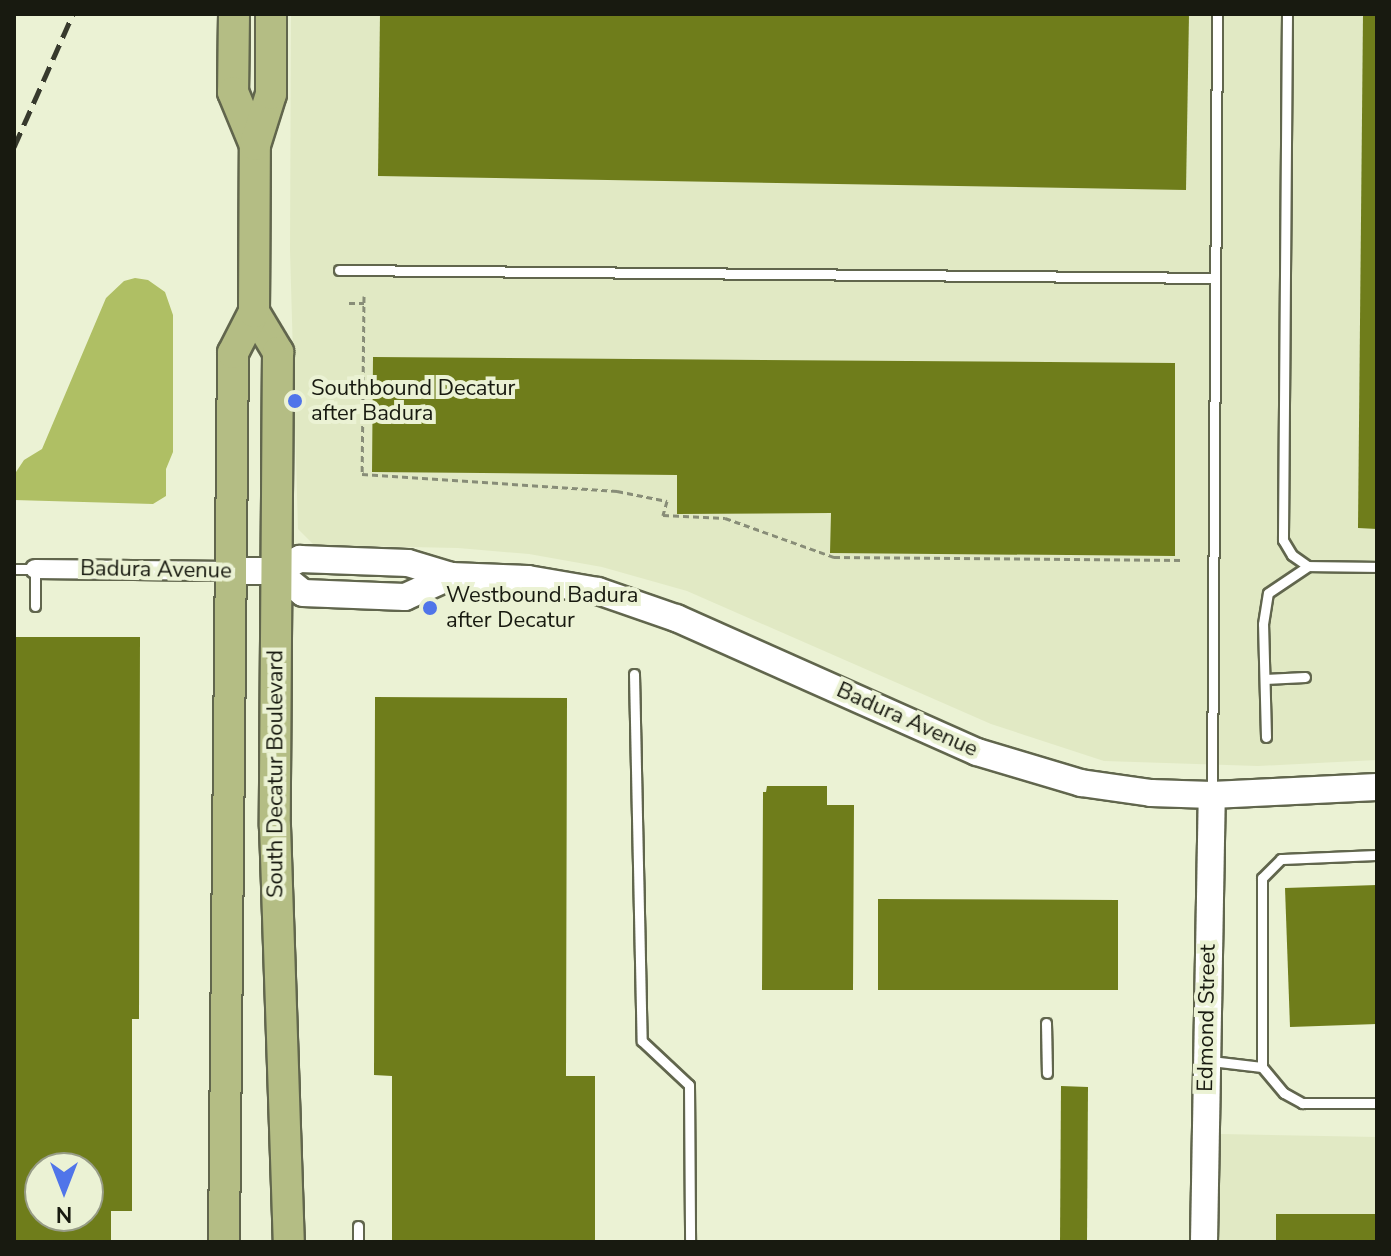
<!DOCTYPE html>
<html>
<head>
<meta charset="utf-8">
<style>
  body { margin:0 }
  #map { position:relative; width:1391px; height:1256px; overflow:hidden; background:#ebf2d4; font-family:"Nunito Sans",sans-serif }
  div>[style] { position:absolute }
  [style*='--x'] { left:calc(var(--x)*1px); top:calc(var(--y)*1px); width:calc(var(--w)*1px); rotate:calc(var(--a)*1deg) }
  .built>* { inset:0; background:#e1e9c4 }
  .water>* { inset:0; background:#afbf64 }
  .building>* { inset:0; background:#6f7d1b }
  .path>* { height:3px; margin-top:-1.5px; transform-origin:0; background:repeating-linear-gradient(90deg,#888d78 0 6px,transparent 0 10px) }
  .roads { filter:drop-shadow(2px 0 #61664d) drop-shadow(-2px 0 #61664d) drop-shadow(0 2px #61664d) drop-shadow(0 -2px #61664d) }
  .lane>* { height:9px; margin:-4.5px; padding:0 4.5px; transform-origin:4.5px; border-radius:4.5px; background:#fff }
  .street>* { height:18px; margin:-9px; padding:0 9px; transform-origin:9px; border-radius:9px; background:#fff }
  .secondary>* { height:26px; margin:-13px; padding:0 13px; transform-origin:13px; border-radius:13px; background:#fff }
  .primary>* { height:30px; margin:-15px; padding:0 15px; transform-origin:15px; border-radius:15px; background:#b4bd84 }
  .rail>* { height:5px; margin-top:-2.5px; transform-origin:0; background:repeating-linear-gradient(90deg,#373a2d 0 16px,transparent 0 24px) }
  .dots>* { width:22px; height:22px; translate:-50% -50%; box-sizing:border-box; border:4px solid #ebf2d4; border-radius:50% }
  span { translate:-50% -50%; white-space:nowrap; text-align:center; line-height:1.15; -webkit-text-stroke:8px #ebf2d4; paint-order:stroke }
  .poi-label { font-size:22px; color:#181a10 }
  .left { translate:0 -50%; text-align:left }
  .street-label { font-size:22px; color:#181a10 }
  .frame { position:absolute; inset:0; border:16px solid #181a10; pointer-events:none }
  .north { position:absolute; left:24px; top:1152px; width:80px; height:80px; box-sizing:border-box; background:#ebf2d4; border:2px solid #979c86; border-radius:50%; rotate:180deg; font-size:22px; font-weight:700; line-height:32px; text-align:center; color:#181a10 }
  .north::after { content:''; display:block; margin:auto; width:28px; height:36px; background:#5075e9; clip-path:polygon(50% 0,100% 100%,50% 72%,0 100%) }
</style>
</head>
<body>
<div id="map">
  <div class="built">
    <i style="clip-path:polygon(291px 14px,1377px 14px,1377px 760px,1258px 766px,1104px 761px,991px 724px,687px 591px,602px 567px,529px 554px,458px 548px,314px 545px,298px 529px,290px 250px)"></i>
    <i style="clip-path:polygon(1220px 1134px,1377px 1137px,1377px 1242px,1217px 1242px)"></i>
  </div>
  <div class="water">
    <i style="clip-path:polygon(135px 278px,148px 280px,165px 292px,173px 315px,173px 452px,166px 469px,166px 496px,153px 504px,14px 500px,14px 475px,24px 460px,42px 449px,106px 298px,124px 281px)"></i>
  </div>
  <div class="building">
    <i style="clip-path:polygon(380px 14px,1189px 14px,1186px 190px,378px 176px)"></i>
    <i style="clip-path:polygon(1363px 14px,1377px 14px,1377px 529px,1358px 528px)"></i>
    <i style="clip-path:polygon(373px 357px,1175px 363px,1175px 556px,830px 553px,831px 513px,677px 514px,677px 475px,372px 472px)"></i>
    <i style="clip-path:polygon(evenodd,14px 637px,140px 637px,139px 1019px,132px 1019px,132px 1211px,111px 1211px,111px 1242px,14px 1242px,14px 637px,40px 1168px,88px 1168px,88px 1216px,40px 1216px,40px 1168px)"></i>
    <i style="clip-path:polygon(375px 697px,567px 698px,566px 1076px,595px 1076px,595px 1242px,392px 1242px,392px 1076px,374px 1075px)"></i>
    <i style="clip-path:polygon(767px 786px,827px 786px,827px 805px,854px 805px,853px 990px,762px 990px,763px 792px,766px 792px)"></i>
    <i style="clip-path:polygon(1377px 885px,1377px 1024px,1290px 1027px,1285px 888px)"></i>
    <i style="clip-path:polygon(878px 899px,1118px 900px,1118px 990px,878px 990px)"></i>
    <i style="clip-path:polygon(1061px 1086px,1088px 1087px,1087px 1242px,1060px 1242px)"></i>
    <i style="clip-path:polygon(1276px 1214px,1377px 1214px,1377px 1242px,1276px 1242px)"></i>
  </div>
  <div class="path">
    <i style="--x:364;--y:296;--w:178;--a:90.6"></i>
    <i style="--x:362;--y:474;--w:256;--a:3.8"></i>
    <i style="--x:617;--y:491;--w:51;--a:11.3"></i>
    <i style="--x:667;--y:501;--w:15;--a:106"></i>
    <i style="--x:663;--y:515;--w:62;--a:2.8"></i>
    <i style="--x:725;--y:518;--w:116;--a:19.7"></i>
    <i style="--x:834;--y:557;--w:348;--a:0.5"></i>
    <i style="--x:349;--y:303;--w:15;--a:0"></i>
  </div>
  <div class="roads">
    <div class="lane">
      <i style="--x:1287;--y:14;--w:526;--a:90.44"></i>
      <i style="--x:1283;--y:540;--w:17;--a:59"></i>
      <i style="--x:1292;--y:555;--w:19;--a:35"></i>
      <i style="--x:1308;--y:566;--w:69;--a:0.8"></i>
      <i style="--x:339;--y:270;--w:876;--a:0.52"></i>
      <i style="--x:14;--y:569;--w:21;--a:0"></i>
      <i style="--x:35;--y:569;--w:37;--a:90"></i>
      <i style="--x:634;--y:674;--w:367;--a:88.8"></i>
      <i style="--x:642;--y:1041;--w:64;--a:43.1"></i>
      <i style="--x:689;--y:1085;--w:157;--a:89.6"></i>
      <i style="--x:1265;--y:679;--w:40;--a:-2.9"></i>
      <i style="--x:1266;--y:737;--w:113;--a:-91.5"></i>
      <i style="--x:1263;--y:624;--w:31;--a:-81"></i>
      <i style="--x:1268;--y:593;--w:48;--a:-34"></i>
      <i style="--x:1212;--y:791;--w:777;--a:-89.63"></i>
      <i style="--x:1046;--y:1023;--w:50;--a:88.9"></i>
      <i style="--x:1211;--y:1061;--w:51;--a:6.7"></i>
      <i style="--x:1262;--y:1067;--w:34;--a:50"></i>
      <i style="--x:1284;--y:1093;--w:21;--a:29"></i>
      <i style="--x:1302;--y:1103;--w:75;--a:0"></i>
      <i style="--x:1262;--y:1067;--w:189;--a:-90"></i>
      <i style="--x:1262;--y:878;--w:27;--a:-45"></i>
      <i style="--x:1281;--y:859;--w:96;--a:-2.4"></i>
      <i style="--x:358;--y:1242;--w:16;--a:-90"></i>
    </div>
    <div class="street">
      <i style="--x:35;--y:569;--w:196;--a:0.6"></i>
    </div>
    <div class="secondary">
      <i style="--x:231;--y:571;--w:45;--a:0"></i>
      <i style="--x:276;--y:571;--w:27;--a:-27"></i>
      <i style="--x:300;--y:559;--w:108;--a:2.1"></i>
      <i style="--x:408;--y:563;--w:45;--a:16.8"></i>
      <i style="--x:451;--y:576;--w:77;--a:2.2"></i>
      <i style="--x:528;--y:579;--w:71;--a:9.7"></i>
      <i style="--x:598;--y:591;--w:83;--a:19.1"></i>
      <i style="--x:676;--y:618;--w:329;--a:24"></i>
      <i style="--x:977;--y:752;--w:109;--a:16.6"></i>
      <i style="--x:1081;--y:783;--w:71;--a:8.1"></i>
      <i style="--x:1151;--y:793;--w:61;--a:1.9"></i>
      <i style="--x:1212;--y:795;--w:165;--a:-2.8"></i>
      <i style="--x:276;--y:571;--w:35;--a:39"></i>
      <i style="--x:303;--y:593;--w:102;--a:2.2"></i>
      <i style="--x:405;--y:597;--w:51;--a:-24.5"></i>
      <i style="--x:1204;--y:1242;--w:447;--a:-89"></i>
    </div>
    <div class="primary">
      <i style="--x:234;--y:14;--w:78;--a:90.7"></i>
      <i style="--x:233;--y:92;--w:57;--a:67.5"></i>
      <i style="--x:254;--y:312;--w:47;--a:59"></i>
      <i style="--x:278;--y:352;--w:474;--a:90.4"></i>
      <i style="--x:275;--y:826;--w:416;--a:88.1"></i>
      <i style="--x:224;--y:1242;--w:889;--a:-89.42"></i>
      <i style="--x:233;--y:353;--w:46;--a:-62.9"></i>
      <i style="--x:254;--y:312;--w:167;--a:-89.7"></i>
      <i style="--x:255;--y:145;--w:53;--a:-72.6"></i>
      <i style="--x:271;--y:94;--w:80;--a:-90"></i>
    </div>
  </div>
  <div class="rail">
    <i style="--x:14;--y:147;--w:145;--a:-66.1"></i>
  </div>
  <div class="dots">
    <i style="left:295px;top:401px;background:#5075e9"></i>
    <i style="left:430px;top:608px;background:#5075e9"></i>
  </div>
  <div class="poi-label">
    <span class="left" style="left:311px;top:401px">Southbound Decatur<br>after Badura</span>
    <span class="left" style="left:446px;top:608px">Westbound Badura<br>after Decatur</span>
  </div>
  <div class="street-label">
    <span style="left:156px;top:570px;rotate:1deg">Badura Avenue</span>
    <span style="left:907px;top:720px;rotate:24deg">Badura Avenue</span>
    <span style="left:276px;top:774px;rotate:-90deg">South Decatur Boulevard</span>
    <span style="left:1207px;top:1018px;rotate:-89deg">Edmond Street</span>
  </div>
  <div class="frame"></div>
  <div class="north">N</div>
</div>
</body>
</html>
